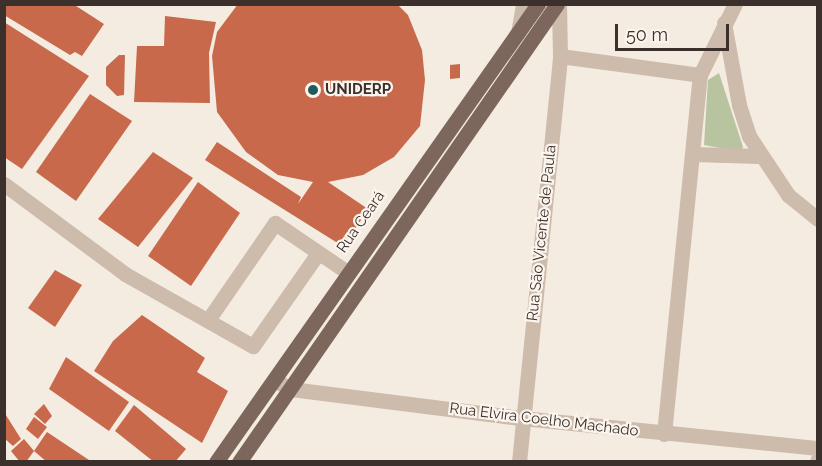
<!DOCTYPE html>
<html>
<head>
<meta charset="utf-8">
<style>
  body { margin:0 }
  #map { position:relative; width:822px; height:466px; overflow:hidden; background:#f4ebe1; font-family:Raleway,sans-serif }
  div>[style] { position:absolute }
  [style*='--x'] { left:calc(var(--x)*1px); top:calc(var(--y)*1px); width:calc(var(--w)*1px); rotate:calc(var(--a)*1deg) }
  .green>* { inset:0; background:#b8c4a0 }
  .building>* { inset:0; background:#c8694b }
  .minor>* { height:15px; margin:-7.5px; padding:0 7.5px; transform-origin:7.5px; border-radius:7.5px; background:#cdbbac }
  .major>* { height:15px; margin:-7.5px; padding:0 7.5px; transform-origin:7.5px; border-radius:7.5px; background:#7d675c }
  .dots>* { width:16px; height:16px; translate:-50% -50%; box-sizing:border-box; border:3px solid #fbf5ee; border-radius:50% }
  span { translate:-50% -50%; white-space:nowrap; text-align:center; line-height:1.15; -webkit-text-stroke:4.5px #fbf5ee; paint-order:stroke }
  .poi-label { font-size:15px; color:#3b302b; font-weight:700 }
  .left { translate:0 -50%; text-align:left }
  .street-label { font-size:15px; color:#3b302b }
  .frame { position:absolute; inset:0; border:6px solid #3b302b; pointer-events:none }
  .scale { position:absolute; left:615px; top:24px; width:114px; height:27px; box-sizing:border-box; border:3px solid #3b302b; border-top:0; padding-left:8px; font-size:18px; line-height:21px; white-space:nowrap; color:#3b302b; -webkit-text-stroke:4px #fbf5ee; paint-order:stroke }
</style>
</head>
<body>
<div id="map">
  <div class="green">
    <i style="clip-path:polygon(719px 73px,743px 147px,741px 152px,704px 145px,708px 80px)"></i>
  </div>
  <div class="building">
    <i style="clip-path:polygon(6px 4px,73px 4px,104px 24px,82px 56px,75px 52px,70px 55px,4px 15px)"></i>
    <i style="clip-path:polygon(238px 4px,397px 4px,408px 15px,422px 50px,425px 80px,420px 126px,394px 157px,363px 175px,328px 182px,368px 209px,344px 247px,205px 160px,217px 142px,301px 197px,298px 204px,313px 182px,278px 175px,246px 152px,217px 112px,212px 56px,217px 32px)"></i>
    <i style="clip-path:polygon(165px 16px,216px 22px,209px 53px,210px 103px,134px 102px,137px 46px,164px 46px)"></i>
    <i style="clip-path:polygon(4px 22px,89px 76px,22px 169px,4px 157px)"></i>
    <i style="clip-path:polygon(119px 55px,125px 55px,124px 95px,117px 96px,106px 85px,106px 67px)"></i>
    <i style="clip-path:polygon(460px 64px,460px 78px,450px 79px,450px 65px)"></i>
    <i style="clip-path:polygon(90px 94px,132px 121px,76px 201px,36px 172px)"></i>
    <i style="clip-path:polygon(153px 152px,193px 178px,138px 247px,98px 219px)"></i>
    <i style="clip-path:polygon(198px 182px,240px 213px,191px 286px,148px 256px)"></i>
    <i style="clip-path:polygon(55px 270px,82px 285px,55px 327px,28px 308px)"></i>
    <i style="clip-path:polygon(142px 315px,205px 358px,197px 372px,228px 391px,202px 443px,94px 371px,113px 341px)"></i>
    <i style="clip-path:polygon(66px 357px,129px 402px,109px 431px,49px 389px)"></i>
    <i style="clip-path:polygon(44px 404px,52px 416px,45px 424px,34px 414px)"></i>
    <i style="clip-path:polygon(134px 405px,186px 449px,175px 462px,154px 462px,115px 431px)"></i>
    <i style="clip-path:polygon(4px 412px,21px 439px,13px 446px,4px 438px)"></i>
    <i style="clip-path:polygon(34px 417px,47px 427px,38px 439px,26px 429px)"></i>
    <i style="clip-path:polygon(47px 432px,92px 462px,47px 462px,34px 451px)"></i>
    <i style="clip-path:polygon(24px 439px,34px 451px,26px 462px,20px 462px,11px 451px)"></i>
  </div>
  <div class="minor">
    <i style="--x:724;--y:23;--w:83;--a:79.6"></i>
    <i style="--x:739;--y:105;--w:33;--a:72"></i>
    <i style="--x:749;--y:136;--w:71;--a:56.5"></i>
    <i style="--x:788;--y:195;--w:38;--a:39"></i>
    <i style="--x:518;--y:33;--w:29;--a:-80"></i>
    <i style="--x:560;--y:56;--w:141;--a:7.7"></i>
    <i style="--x:693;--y:154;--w:66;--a:1.7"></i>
    <i style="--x:4;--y:184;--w:151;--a:36.6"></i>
    <i style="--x:125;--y:274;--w:147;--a:29.4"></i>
    <i style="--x:253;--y:346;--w:113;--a:-55"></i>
    <i style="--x:208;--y:320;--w:118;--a:-55.4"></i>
    <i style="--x:275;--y:223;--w:87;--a:34.2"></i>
    <i style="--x:274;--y:380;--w:19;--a:28"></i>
    <i style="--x:291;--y:389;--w:233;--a:7.2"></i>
    <i style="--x:522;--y:418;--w:298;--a:5.8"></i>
    <i style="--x:664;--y:434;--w:361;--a:-84.3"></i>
    <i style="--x:700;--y:75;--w:79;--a:-63.8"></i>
    <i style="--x:519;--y:462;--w:408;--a:-84.2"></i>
    <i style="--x:560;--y:56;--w:52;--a:-91.1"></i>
    <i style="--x:817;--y:462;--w:3;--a:-72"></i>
  </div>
  <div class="major">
    <i style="--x:216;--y:462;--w:560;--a:-54.89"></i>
    <i style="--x:239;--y:462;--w:558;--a:-55.23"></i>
  </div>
  <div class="dots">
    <i style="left:313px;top:90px;background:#1f5a5e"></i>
  </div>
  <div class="poi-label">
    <span class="left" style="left:325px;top:90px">UNIDERP</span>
  </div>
  <div class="street-label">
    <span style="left:361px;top:222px;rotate:-55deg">Rua Ceará</span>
    <span style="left:542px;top:233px;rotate:-84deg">Rua São Vicente de Paula</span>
    <span style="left:544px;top:420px;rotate:7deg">Rua Elvira Coelho Machado</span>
  </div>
  <div class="frame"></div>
  <div class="scale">50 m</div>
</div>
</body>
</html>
